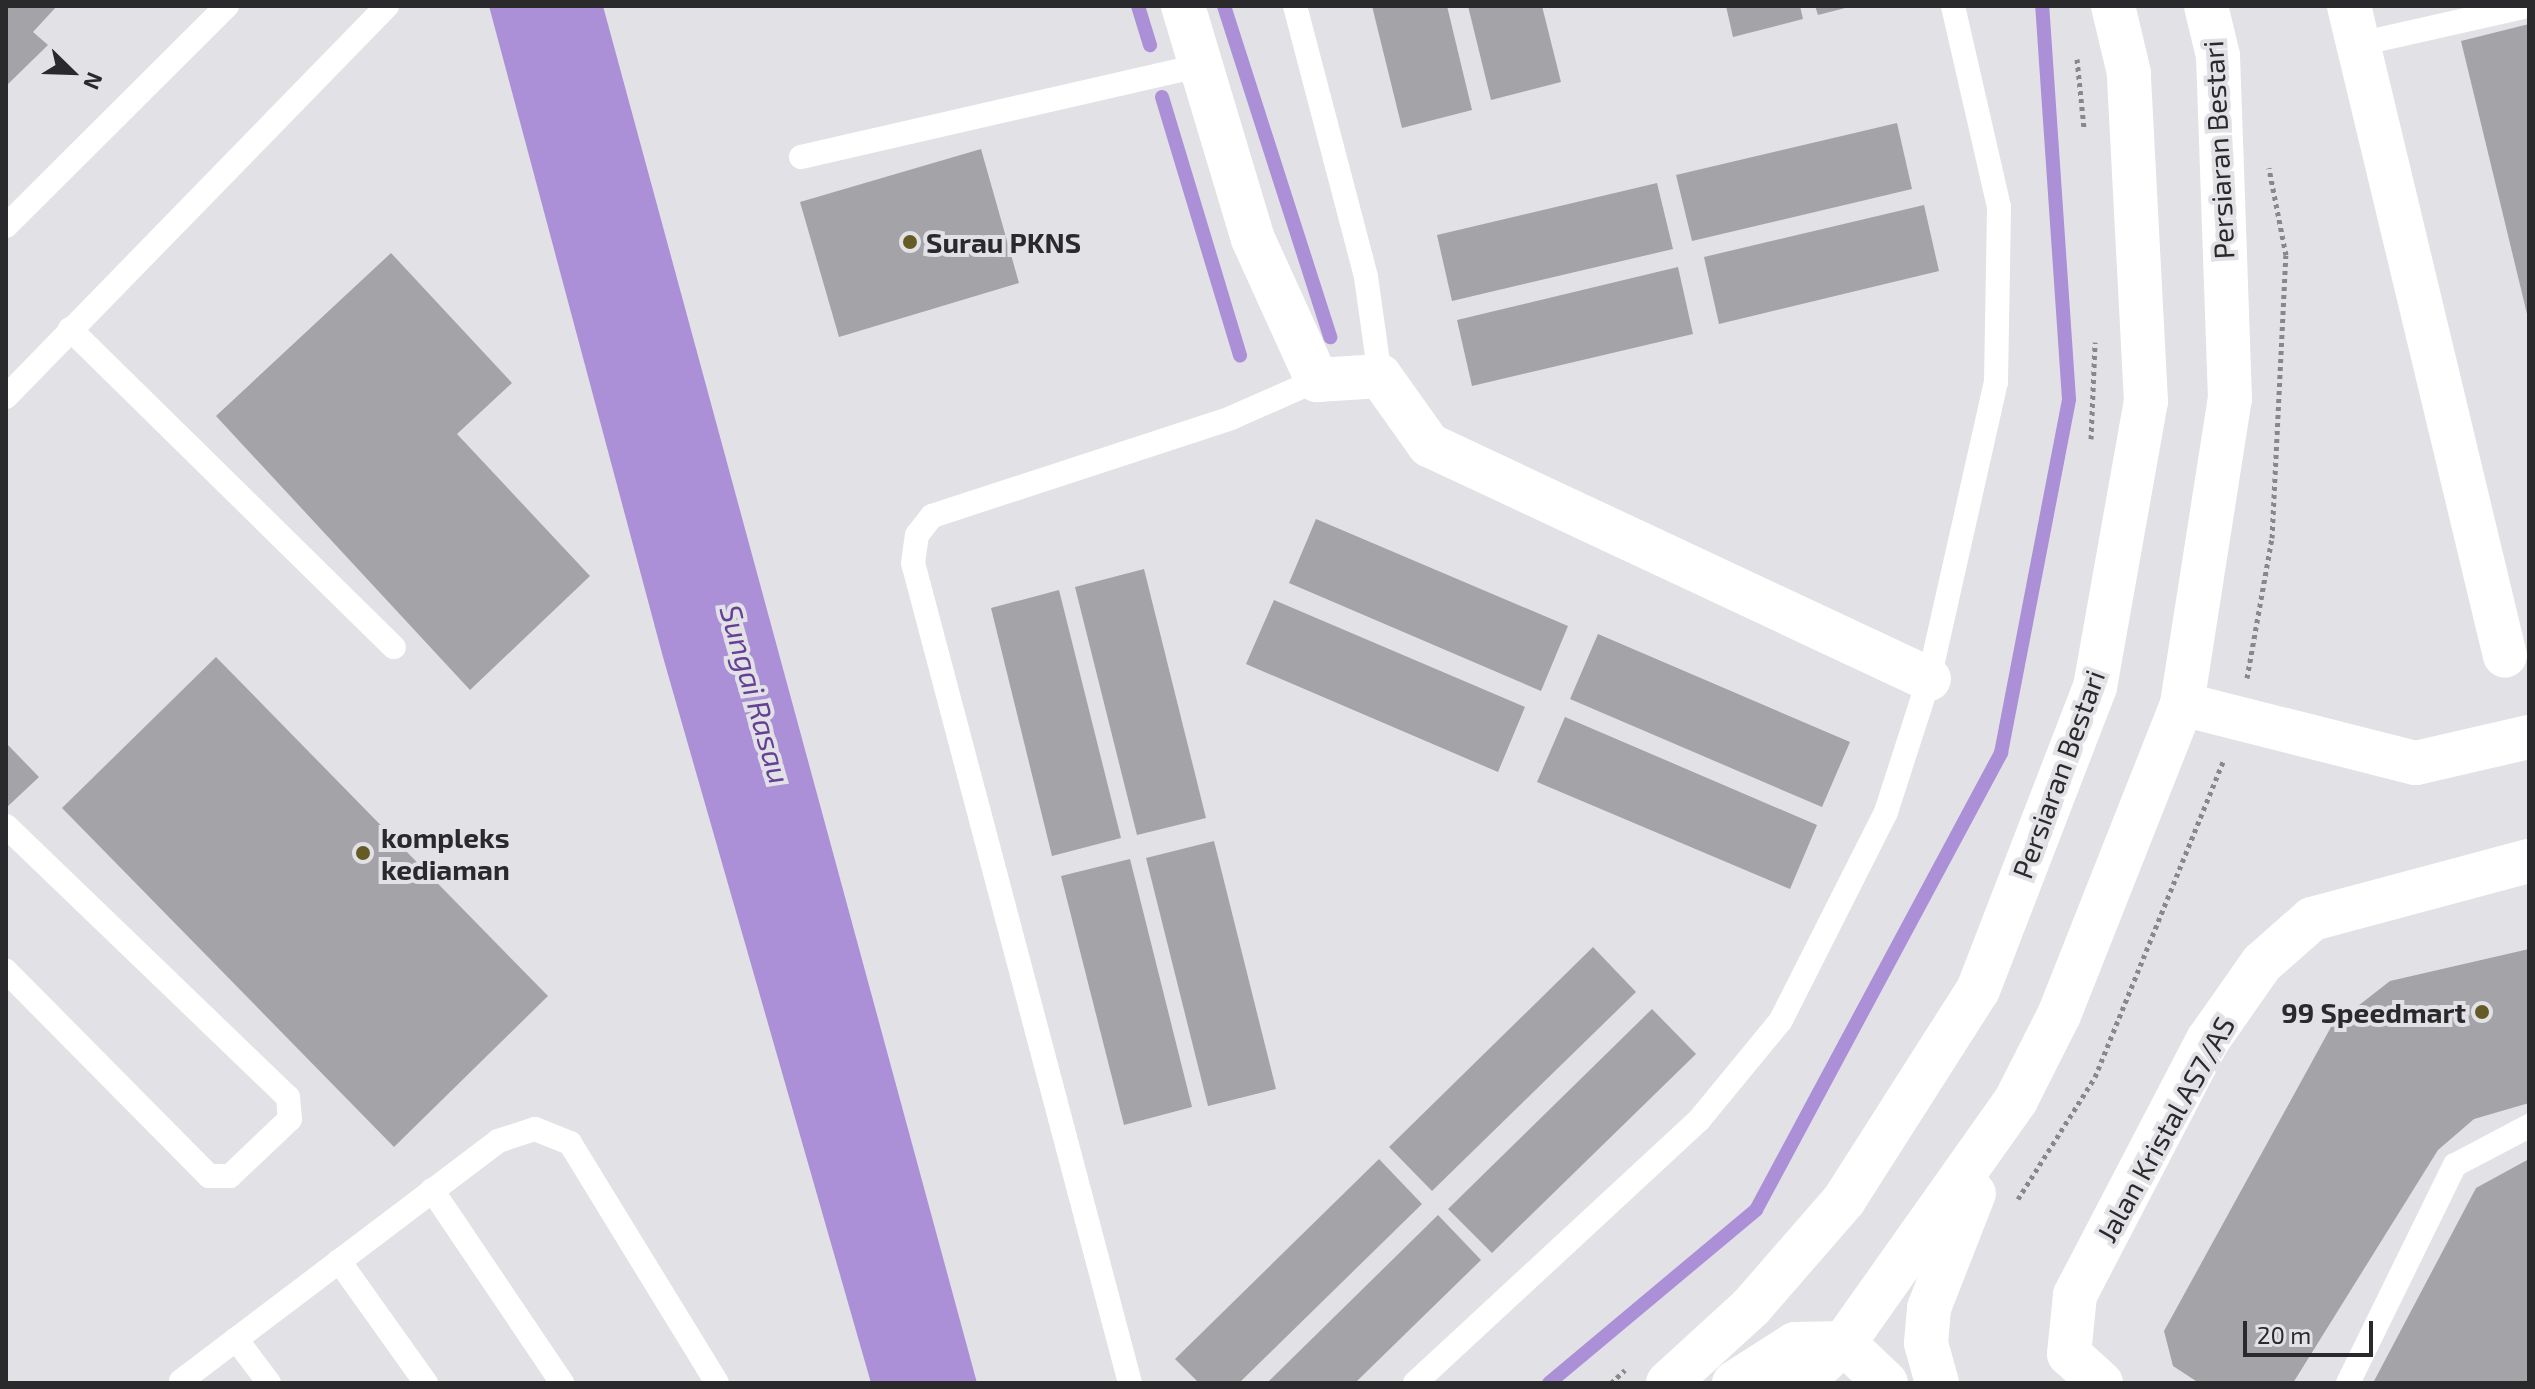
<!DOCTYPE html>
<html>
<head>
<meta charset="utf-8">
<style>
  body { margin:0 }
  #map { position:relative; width:2535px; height:1389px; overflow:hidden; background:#e2e1e5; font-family:"Exo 2",sans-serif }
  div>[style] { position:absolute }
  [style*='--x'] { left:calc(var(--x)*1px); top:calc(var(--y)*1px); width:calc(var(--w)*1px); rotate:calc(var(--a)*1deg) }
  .water>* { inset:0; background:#ab8fd7 }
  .stream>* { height:14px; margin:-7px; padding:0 7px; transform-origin:7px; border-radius:7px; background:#ab8fd7 }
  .building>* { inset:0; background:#a4a3a7 }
  .path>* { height:5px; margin-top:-2.5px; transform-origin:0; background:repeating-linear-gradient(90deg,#88888b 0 4px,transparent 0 8px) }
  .service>* { height:24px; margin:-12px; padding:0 12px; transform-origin:12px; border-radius:12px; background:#fff }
  .minor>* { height:44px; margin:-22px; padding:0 22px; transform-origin:22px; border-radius:22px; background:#fff }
  .tertiary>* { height:44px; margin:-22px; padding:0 22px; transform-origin:22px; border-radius:22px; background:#fff }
  .primary>* { height:44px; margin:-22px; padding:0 22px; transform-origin:22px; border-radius:22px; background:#fff }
  .dots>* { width:22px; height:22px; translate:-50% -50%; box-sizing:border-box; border:4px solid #e2e1e5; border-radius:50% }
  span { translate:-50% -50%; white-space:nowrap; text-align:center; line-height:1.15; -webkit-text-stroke:8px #e2e1e5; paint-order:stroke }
  .street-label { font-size:28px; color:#2a2a2c }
  .poi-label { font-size:28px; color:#2a2a2c; font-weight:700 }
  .left { translate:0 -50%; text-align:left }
  .right { translate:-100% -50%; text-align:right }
  .water-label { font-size:30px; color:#664096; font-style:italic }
  .frame { position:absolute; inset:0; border:8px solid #2a2a2c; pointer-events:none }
  .north { position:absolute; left:32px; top:32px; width:80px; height:80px; -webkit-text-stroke:6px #e2e1e5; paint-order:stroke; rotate:113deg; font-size:22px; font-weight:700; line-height:32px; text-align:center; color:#2a2a2c }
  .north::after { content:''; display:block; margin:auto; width:28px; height:36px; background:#2a2a2c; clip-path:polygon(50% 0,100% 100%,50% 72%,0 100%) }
  .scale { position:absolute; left:2243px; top:1321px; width:130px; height:36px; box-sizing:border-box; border:4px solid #2a2a2c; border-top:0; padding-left:10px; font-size:24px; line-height:28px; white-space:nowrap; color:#2a2a2c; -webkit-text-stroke:6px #e2e1e5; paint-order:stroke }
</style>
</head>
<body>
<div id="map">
  <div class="water">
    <i style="clip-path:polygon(489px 6px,603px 6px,977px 1383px,871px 1383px,663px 657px)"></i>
  </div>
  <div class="stream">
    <i style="--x:1138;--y:6;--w:41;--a:72.9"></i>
    <i style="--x:1224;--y:6;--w:348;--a:72.2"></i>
    <i style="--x:1162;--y:97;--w:270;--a:73.2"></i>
    <i style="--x:1549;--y:1383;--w:270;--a:-39.9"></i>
    <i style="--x:1756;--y:1210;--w:519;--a:-61.8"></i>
    <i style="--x:2001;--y:753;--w:360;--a:-79.1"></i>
    <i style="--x:2069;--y:399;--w:394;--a:-93.9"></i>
  </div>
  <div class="building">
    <i style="clip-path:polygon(6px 6px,57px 6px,33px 32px,48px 45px,6px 86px)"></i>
    <i style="clip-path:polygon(1372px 6px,1447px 6px,1472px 110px,1402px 128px)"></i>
    <i style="clip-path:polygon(1468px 6px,1542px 6px,1561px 82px,1491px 100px)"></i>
    <i style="clip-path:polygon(1726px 6px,1800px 6px,1803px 19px,1733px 37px)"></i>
    <i style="clip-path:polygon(1815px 6px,1849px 6px,1849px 7px,1818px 15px)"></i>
    <i style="clip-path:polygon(2529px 24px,2529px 318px,2528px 318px,2461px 41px)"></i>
    <i style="clip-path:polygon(1897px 123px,1912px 189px,1692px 241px,1676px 175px)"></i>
    <i style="clip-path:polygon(981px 149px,1019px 283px,839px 337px,800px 202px)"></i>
    <i style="clip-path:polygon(1657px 183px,1673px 249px,1452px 301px,1437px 235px)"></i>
    <i style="clip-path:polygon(1924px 205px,1939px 271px,1719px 324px,1704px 257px)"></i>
    <i style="clip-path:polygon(391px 253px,512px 383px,457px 434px,590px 576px,470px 690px,216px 416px)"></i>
    <i style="clip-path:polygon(1678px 267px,1693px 334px,1472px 386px,1457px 320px)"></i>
    <i style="clip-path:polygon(1316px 519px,1568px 626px,1541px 691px,1289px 583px)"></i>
    <i style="clip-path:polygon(1144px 569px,1206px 818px,1137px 835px,1075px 587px)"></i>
    <i style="clip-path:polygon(1059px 590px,1121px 838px,1052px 856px,991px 608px)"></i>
    <i style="clip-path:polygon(1274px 600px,1525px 707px,1498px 772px,1246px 664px)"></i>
    <i style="clip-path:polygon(1598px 634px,1850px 742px,1822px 807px,1570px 699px)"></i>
    <i style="clip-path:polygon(216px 657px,548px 996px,394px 1147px,62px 808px)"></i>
    <i style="clip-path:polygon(1565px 717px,1817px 825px,1790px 889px,1537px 782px)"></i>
    <i style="clip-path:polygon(6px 743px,39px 777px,6px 808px)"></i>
    <i style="clip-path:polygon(1214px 841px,1276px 1089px,1208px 1106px,1146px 858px)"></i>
    <i style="clip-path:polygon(1130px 859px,1192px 1107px,1124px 1125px,1061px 876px)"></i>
    <i style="clip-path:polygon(1593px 947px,1636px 992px,1432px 1191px,1389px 1147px)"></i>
    <i style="clip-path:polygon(2529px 949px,2529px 1103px,2474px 1119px,2438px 1150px,2293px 1383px,2199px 1383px,2173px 1366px,2164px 1331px,2331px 1027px,2390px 981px)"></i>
    <i style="clip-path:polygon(1652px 1009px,1696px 1054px,1492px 1253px,1448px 1209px)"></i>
    <i style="clip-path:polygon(1379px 1159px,1422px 1204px,1239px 1383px,1199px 1383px,1175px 1359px)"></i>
    <i style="clip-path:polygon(2529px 1159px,2529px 1383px,2373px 1383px,2476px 1188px)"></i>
    <i style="clip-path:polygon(1438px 1215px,1481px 1260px,1355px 1383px,1267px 1383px)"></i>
  </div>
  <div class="path">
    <i style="--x:2077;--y:59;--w:69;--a:84.2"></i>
    <i style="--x:2091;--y:439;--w:97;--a:-87.6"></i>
    <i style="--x:2247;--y:678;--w:142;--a:-79.9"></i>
    <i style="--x:2272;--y:538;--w:283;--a:-87.2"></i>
    <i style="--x:2286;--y:255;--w:89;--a:-101.1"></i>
    <i style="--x:2018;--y:1199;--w:144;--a:-57.7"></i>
    <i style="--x:2095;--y:1077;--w:342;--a:-67.9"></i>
    <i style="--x:1611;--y:1383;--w:19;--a:-43"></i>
  </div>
  <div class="service">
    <i style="--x:1295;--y:6;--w:280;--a:75.3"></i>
    <i style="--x:1366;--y:277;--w:100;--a:82"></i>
    <i style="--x:2359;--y:44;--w:173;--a:-12.7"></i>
    <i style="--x:801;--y:157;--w:407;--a:-12.9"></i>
    <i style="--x:6;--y:226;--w:312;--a:-44.9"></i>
    <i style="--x:70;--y:329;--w:454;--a:44.5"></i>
    <i style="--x:6;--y:397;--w:546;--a:-45.74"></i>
    <i style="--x:6;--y:826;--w:391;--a:43.9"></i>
    <i style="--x:288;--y:1097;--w:22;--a:85"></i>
    <i style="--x:290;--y:1119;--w:83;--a:136.5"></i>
    <i style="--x:230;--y:1176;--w:21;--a:180"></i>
    <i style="--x:209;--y:1176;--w:289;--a:-134.7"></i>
    <i style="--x:432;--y:1190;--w:233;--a:56"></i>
    <i style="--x:339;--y:1261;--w:150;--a:54.5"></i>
    <i style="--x:236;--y:1339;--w:55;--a:53.1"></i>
    <i style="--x:181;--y:1381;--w:398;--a:-37.1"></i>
    <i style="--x:498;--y:1141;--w:39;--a:-18"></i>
    <i style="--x:535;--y:1129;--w:38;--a:22"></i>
    <i style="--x:570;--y:1143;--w:281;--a:58.5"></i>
    <i style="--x:1130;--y:1383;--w:848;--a:-104.82"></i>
    <i style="--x:913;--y:563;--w:28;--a:-82"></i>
    <i style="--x:917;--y:535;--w:24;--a:-52"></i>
    <i style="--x:932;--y:516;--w:315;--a:-18.1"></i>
    <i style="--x:1231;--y:418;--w:94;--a:-23.8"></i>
    <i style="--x:1415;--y:1383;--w:387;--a:-42.8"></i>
    <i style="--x:1699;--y:1120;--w:129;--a:-50.6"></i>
    <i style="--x:1781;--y:1020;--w:233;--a:-63.2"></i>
    <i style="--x:1886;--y:812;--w:140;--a:-72.1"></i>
    <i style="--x:1929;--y:679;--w:304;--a:-77.3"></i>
    <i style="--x:1996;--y:382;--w:175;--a:-89"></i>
    <i style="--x:1999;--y:207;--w:206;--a:-102.9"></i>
    <i style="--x:2348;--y:1383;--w:243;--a:-63.9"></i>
    <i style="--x:2455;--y:1165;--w:84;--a:-27.8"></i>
  </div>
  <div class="minor">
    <i style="--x:1183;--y:6;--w:243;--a:73.3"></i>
    <i style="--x:1253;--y:239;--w:155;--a:65.6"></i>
    <i style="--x:1317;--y:380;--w:63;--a:-3.6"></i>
    <i style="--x:1380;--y:376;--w:85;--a:54.6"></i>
    <i style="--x:1429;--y:445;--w:552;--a:25.08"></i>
    <i style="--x:2349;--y:6;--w:668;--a:76.5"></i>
    <i style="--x:2101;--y:1383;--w:43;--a:-137.8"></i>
    <i style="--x:2069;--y:1354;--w:59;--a:-84.2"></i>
    <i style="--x:2075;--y:1295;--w:288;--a:-62.5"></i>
    <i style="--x:2208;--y:1040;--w:94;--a:-55"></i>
    <i style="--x:2262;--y:963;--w:67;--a:-41.3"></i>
    <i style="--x:2312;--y:919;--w:225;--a:-15"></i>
  </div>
  <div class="tertiary">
    <i style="--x:2182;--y:704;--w:241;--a:14.2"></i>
    <i style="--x:2416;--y:763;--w:116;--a:-13"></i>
    <i style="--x:1844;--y:1343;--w:58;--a:43.6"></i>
  </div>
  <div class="primary">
    <i style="--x:1668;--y:1383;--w:113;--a:-42.5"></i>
    <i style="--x:1751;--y:1307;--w:142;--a:-49"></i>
    <i style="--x:1844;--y:1200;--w:249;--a:-57.5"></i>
    <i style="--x:1978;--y:990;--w:325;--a:-68.9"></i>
    <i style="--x:2095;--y:687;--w:290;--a:-79.9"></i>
    <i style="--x:2146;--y:402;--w:329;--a:-93"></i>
    <i style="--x:2129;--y:73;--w:69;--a:-103.4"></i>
    <i style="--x:1734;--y:1383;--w:72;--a:-32.6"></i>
    <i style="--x:1795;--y:1344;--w:49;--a:-1.2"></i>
    <i style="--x:1800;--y:1383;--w:59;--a:-42.3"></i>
    <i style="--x:1844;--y:1343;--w:298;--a:-54.7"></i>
    <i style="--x:2016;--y:1100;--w:95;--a:-63.2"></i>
    <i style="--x:2059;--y:1015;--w:334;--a:-68.4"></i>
    <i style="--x:2182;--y:704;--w:309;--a:-81.1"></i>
    <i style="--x:2230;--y:399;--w:343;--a:-92"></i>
    <i style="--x:2218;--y:56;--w:51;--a:-103.5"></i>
    <i style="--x:1937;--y:1383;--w:41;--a:-105.4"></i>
    <i style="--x:1926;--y:1343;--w:35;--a:-85"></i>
    <i style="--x:1929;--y:1308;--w:123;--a:-68.6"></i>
  </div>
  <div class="dots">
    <i style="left:910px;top:242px;background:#655b27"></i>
    <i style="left:363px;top:853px;background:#655b27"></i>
    <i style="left:2482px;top:1012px;background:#655b27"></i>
  </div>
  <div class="street-label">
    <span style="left:2218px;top:150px;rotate:-93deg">Persiaran Bestari</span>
    <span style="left:2058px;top:774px;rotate:-70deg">Persiaran Bestari</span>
    <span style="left:2165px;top:1129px;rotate:-61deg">Jalan Kristal AS7/AS</span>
  </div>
  <div class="poi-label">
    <span class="left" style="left:926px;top:242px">Surau PKNS</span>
    <span class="left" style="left:381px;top:853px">kompleks<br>kediaman</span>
    <span class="right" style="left:2466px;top:1012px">99 Speedmart</span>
  </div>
  <div class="water-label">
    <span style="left:756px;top:694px;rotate:74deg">Sungai Rasau</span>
  </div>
  <div class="frame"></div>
  <div class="north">N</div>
  <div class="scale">20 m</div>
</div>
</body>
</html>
